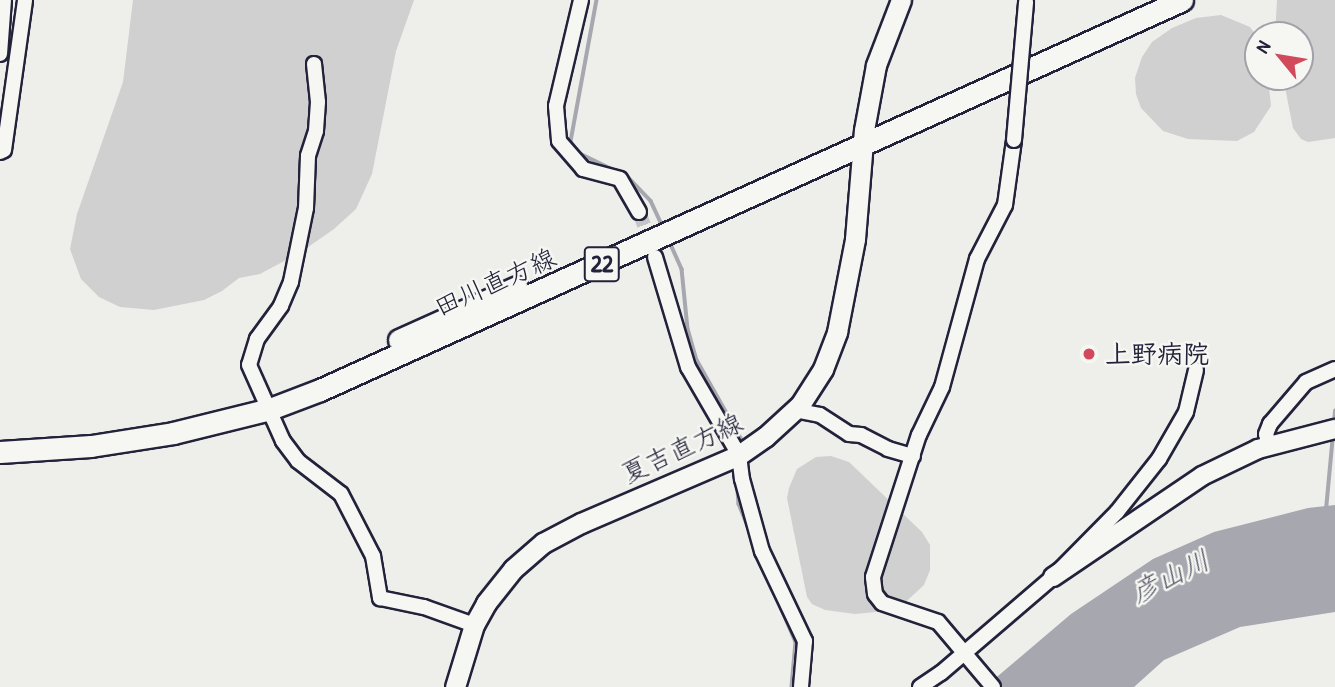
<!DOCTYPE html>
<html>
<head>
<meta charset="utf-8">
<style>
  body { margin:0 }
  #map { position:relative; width:1335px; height:687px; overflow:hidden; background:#eeeeeb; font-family:"Patrick Hand","Klee One",sans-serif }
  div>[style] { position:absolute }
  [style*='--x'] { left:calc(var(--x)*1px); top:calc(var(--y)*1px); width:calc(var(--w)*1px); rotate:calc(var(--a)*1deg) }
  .green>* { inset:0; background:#d0d0d1 }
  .water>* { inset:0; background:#a7a7af }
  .stream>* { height:3.5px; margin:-1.75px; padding:0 1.75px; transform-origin:1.75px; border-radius:1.75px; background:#a7a7af }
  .minor-tunnel>* { height:14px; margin-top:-7px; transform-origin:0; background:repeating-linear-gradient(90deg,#c5c5c8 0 14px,transparent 0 21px) }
  .roads { filter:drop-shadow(2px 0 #22223b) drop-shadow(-2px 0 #22223b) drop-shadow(0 2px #22223b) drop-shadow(0 -2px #22223b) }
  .minor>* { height:14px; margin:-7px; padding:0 7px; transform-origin:7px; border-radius:7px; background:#f6f6f2 }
  .tertiary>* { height:18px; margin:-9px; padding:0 9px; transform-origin:9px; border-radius:9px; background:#f6f6f2 }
  .secondary>* { height:19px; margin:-9.5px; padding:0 9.5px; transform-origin:9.5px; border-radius:9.5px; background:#f6f6f2 }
  .primary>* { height:21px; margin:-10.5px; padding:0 10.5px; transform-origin:10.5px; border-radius:10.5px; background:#f6f6f2 }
  .bridges { filter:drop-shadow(2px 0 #22223b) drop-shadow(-2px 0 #22223b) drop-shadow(0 2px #22223b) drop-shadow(0 -2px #22223b) }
  .minor-bridge>* { height:14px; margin:-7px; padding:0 7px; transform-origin:7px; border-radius:7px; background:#f6f6f2 }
  .dots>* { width:19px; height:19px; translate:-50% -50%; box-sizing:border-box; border:4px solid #f6f6f2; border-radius:50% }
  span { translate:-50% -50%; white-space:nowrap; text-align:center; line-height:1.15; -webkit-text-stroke:5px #f6f6f2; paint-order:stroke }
  .shield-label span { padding:2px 5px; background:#f6f6f2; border:2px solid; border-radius:5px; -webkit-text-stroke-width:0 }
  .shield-label { font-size:24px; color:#22223b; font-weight:700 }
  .street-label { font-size:26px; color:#22223b }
  .poi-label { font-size:26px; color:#22223b; font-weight:700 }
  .left { translate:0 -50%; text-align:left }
  .water-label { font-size:28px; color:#575769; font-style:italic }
  .north { position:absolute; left:1244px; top:21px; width:70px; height:70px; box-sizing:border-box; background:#f6f6f2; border:2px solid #a1a1a9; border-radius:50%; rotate:300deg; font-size:19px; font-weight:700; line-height:28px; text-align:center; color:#22223b }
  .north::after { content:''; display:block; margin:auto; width:24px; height:32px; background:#d1495b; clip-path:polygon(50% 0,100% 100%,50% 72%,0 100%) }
</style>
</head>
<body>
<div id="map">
  <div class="green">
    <i style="clip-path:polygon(133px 0,414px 0,396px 51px,372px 174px,356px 209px,334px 229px,301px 252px,260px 274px,239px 278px,222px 291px,204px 300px,154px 310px,120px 307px,99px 297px,81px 279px,70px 249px,77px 214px,123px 82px)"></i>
    <i style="clip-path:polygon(1277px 0,1335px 0,1335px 138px,1308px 142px,1301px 139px,1293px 128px,1283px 77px,1300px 77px,1300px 35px,1275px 35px)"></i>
    <i style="clip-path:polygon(1221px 15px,1250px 27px,1258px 38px,1258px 77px,1268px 77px,1271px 106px,1254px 132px,1237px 141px,1188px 139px,1163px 131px,1141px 108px,1136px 94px,1135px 78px,1142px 57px,1152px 42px,1172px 28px,1196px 18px)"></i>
    <i style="clip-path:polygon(831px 456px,849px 462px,922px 532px,930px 545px,930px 570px,924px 585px,897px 610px,855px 614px,825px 610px,812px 604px,807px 597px,787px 498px,789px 488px,797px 469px,816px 457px)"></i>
  </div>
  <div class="water">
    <i style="clip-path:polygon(1335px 505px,1335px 612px,1240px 627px,1164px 660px,1134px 687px,985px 687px,1071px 614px,1153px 559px,1214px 532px,1308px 508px)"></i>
  </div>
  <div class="stream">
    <i style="--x:597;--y:0;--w:144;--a:100.4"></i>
    <i style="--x:571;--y:142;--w:14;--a:54"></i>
    <i style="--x:579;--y:153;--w:55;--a:26.1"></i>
    <i style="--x:628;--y:177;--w:33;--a:46"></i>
    <i style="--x:651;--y:201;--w:29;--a:65"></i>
    <i style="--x:669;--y:240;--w:32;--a:66"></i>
    <i style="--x:682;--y:269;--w:60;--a:84.3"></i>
    <i style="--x:688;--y:329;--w:32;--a:74"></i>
    <i style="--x:697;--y:360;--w:90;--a:60.6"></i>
    <i style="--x:1334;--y:423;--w:12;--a:-85"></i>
    <i style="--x:738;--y:490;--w:14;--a:86"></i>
    <i style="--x:739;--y:504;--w:24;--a:68"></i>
    <i style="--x:1326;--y:510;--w:76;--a:-84.7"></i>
    <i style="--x:781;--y:607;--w:38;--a:67"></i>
    <i style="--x:796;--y:642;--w:45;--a:95.1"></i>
  </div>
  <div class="minor-tunnel">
    <i style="--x:639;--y:212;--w:40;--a:69"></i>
  </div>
  <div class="roads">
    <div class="minor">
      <i style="--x:581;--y:0;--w:109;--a:103.3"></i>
      <i style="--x:556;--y:106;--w:35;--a:85"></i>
      <i style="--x:559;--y:141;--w:37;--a:49"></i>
      <i style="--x:583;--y:169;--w:38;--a:15"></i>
      <i style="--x:620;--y:179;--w:38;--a:60"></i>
      <i style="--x:0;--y:54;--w:54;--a:-85.8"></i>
      <i style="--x:314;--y:64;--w:38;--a:84"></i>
      <i style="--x:318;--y:102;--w:29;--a:94"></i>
      <i style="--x:316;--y:131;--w:26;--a:108"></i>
      <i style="--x:308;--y:156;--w:52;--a:92.2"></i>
      <i style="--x:306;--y:208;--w:76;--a:101.5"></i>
      <i style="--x:291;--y:282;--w:26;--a:113"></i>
      <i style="--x:281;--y:306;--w:41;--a:126"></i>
      <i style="--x:257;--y:339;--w:27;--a:107"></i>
      <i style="--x:249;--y:365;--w:83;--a:65.9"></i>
      <i style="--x:283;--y:441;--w:25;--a:53"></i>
      <i style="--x:298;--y:461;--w:54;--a:37.5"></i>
      <i style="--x:341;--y:494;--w:70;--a:62.7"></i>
      <i style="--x:373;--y:556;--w:43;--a:80.5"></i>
      <i style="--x:380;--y:598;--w:45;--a:11.6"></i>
      <i style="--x:424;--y:607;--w:53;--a:19.8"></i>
      <i style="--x:0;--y:152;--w:4;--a:-27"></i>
      <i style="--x:4;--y:150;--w:151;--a:-82"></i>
      <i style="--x:655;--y:257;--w:115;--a:73.3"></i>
      <i style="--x:688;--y:367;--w:102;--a:59.9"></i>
      <i style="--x:739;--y:455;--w:24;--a:83"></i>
      <i style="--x:742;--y:479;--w:75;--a:74.5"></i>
      <i style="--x:762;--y:551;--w:100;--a:64.5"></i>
      <i style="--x:805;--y:641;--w:46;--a:95"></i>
      <i style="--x:794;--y:410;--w:26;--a:11"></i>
      <i style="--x:820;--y:415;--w:35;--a:33"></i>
      <i style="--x:849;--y:434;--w:12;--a:5"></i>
      <i style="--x:861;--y:435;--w:30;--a:27"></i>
      <i style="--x:888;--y:449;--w:26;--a:16"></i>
      <i style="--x:1269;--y:446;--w:12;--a:-104"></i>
      <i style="--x:1266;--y:434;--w:11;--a:-68"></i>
      <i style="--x:1270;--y:424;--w:55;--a:-49.4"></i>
      <i style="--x:1306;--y:382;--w:32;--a:-24"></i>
      <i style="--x:920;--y:687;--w:25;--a:-34"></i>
      <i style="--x:941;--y:673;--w:148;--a:-40.6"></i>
      <i style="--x:1053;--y:577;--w:91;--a:-45.4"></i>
      <i style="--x:1117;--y:512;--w:68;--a:-51.6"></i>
      <i style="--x:1159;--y:459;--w:54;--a:-60.1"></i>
      <i style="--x:1186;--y:412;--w:43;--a:-76.6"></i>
      <i style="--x:993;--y:687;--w:85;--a:-130.2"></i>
      <i style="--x:938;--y:622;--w:59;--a:-161.3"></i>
      <i style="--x:882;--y:603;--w:11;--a:-128"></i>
      <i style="--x:875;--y:594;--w:17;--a:-97"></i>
      <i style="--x:873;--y:577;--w:149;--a:-72.1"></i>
      <i style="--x:919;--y:435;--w:53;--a:-64.4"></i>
      <i style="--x:942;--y:387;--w:133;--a:-74.7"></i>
      <i style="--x:977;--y:259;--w:61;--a:-62.6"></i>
      <i style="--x:1005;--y:205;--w:66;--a:-82.1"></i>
    </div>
    <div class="tertiary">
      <i style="--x:1053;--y:577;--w:180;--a:-34.1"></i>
      <i style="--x:1202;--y:476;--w:62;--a:-25.7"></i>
      <i style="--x:1258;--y:449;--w:80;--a:-14.6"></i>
    </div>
    <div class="secondary">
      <i style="--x:455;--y:687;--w:65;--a:-73"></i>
      <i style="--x:474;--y:625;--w:25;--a:-61"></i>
      <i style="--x:486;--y:603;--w:43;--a:-51.5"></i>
      <i style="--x:513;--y:569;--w:40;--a:-41"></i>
      <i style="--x:543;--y:543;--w:43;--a:-27.8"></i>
      <i style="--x:581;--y:523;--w:172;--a:-23.3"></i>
      <i style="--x:739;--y:455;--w:32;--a:-35"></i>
      <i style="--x:765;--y:437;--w:47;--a:-42.4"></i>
      <i style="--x:800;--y:405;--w:43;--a:-57.4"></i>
      <i style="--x:823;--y:369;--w:40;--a:-69"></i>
      <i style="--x:837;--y:332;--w:95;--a:-79"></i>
      <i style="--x:855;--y:239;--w:109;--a:-85.3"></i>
      <i style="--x:864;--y:130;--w:66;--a:-79.5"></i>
      <i style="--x:876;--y:65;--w:70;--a:-69"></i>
    </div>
    <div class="primary">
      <i style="--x:399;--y:340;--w:129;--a:-24.2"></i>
      <i style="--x:0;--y:452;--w:91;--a:-3.8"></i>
      <i style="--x:91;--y:446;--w:83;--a:-9"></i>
      <i style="--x:173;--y:433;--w:100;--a:-13.9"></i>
      <i style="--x:270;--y:409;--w:53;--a:-20.8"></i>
      <i style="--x:320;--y:390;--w:946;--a:-24.34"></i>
    </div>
  </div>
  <div class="bridges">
    <div class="minor-bridge">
      <i style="--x:1014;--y:140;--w:139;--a:-85"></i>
    </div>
  </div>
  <div class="dots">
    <i style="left:1089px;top:354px;background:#d1495b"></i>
  </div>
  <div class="shield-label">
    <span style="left:602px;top:264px">22</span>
  </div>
  <div class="street-label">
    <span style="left:495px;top:282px;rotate:-24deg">田川直方線</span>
    <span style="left:682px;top:448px;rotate:-25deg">夏吉直方線</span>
  </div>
  <div class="poi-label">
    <span class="left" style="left:1105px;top:354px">上野病院</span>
  </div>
  <div class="water-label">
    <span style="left:1170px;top:576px;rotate:-26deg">彦山川</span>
  </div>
  <div class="north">N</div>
</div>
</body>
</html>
